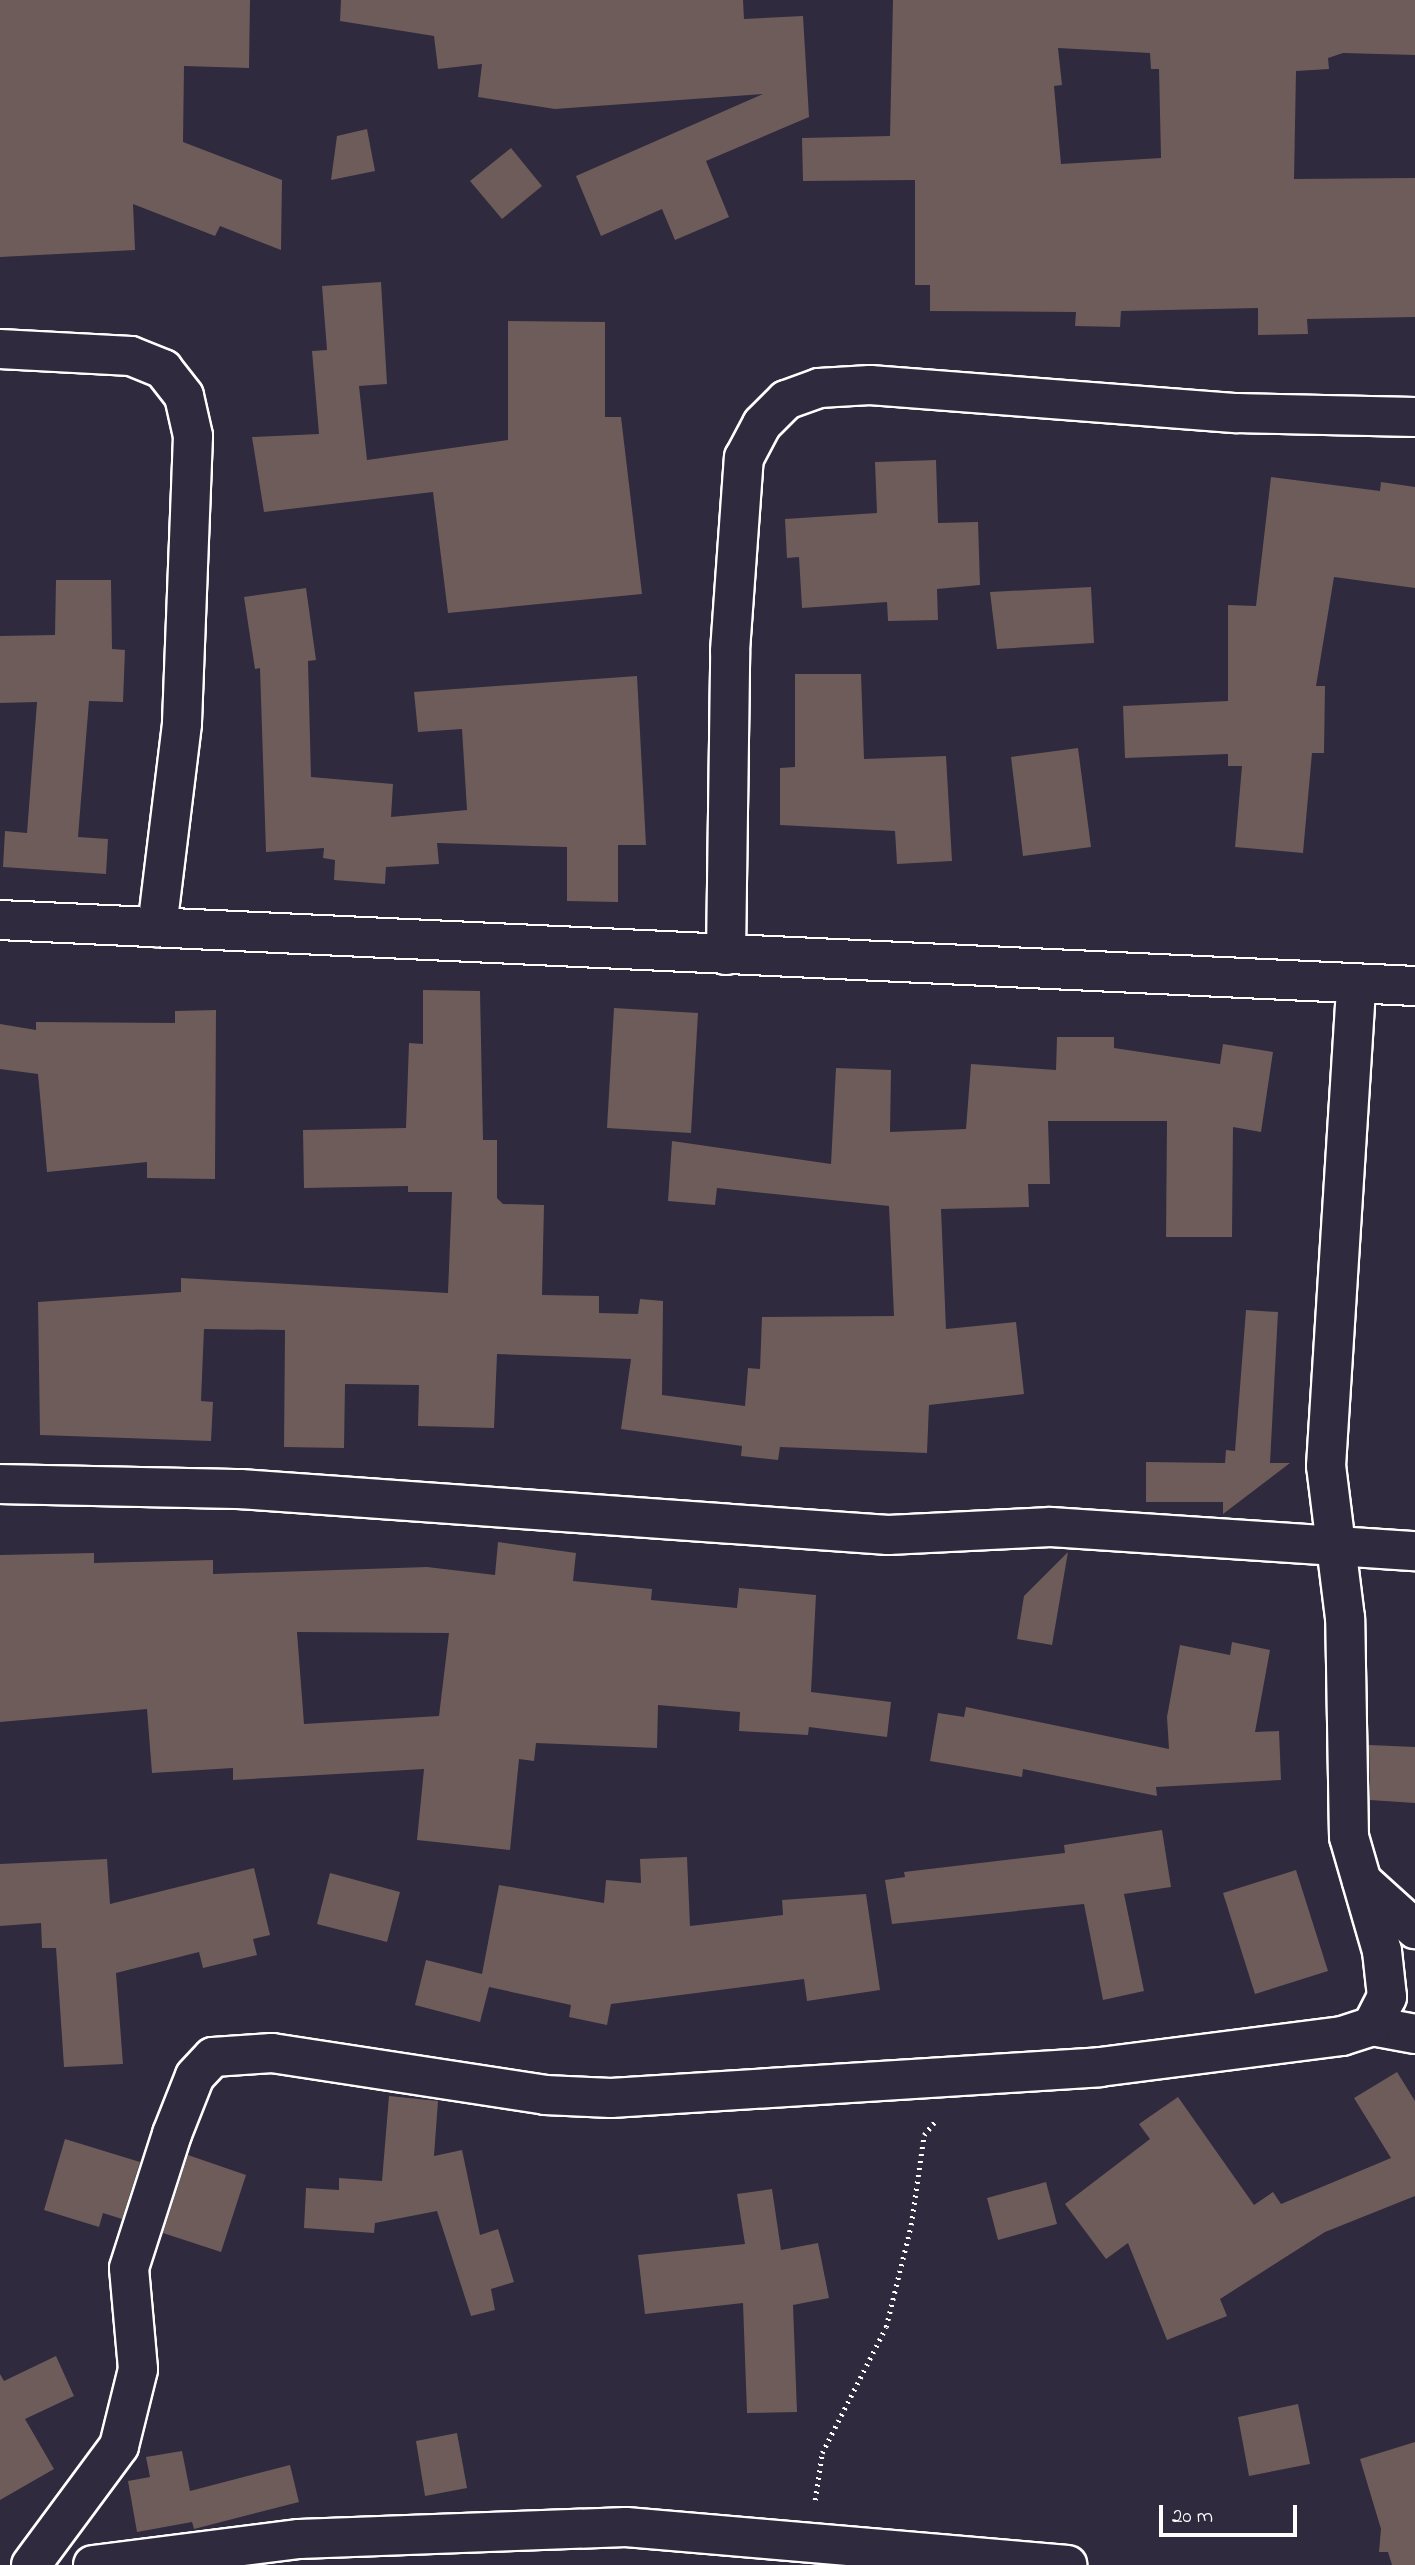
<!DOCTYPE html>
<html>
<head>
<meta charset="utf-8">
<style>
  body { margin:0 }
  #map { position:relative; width:1415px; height:2565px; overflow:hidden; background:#2f2a3d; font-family:"Indie Flower",sans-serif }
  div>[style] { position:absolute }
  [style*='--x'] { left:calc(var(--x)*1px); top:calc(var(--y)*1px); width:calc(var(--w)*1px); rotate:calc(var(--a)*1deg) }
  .building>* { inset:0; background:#6d5c5a }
  .path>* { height:4.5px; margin-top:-2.25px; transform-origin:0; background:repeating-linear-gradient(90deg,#fff 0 2px,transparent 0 7px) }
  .roads { filter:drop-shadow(2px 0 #fff) drop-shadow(-2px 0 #fff) drop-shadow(0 2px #fff) drop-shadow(0 -2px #fff) }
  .minor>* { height:38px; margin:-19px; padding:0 19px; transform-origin:19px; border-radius:19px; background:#2f2a3d }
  span { translate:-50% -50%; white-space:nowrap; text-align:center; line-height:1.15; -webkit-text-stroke:5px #2f2a3d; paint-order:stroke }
  .scale { position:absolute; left:1159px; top:2505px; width:138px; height:32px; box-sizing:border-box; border:4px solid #fff; border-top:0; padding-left:9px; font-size:21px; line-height:24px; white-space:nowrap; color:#fff; -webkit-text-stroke:5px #2f2a3d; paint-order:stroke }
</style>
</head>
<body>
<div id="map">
  <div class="building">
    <i style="clip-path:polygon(0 0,250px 0,249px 68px,184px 66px,183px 142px,282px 180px,281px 250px,220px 226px,215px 236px,133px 204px,135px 250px,0 257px)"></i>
    <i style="clip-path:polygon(341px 0,743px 0,744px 19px,803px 16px,809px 117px,706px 161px,729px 217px,675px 240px,662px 209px,601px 236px,576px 176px,763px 94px,555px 109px,478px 97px,482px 64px,438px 69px,434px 36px,340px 21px)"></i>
    <i style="clip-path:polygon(evenodd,893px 0,1415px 0,1415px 55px,1343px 53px,1328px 58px,1329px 69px,1296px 71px,1294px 179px,1415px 178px,1415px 317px,1307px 319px,1308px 334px,1258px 335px,1258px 308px,1121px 311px,1120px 327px,1075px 326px,1076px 312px,930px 311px,930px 285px,915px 285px,915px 180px,803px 181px,802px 138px,890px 136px,893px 0,1058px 48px,1150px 53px,1151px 69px,1159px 69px,1161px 158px,1061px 164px,1054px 86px,1062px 85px,1058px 48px)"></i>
    <i style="clip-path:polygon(367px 129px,375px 171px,331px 180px,337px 136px)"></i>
    <i style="clip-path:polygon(511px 148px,542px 186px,502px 219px,470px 181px)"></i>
    <i style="clip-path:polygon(381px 282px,387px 384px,359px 386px,367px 460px,508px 440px,508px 321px,605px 322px,605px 417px,621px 417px,642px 594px,448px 613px,433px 492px,264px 512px,252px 437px,319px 434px,312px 351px,327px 350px,322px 286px)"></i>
    <i style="clip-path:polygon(936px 460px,938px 523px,978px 522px,980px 585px,937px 589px,938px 620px,888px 621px,887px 602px,802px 608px,799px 557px,787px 558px,785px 519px,877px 513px,875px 462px)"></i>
    <i style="clip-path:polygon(1271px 477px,1380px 491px,1381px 482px,1415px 487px,1415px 588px,1334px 577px,1316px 686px,1325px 686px,1324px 753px,1312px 753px,1303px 853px,1235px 847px,1242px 766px,1228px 766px,1228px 754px,1125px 758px,1123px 706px,1228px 701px,1228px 605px,1256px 606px)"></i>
    <i style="clip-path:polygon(56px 580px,111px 580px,112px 649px,125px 650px,123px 702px,89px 701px,78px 837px,108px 839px,106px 874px,3px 867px,5px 831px,27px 833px,37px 702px,0 703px,0 636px,55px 635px)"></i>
    <i style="clip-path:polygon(1091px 587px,1094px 643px,997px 649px,990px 592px)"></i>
    <i style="clip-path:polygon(306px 588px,316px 660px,308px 661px,311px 777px,393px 784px,391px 817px,467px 810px,462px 729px,418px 732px,414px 692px,637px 676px,646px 845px,618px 845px,618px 902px,567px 901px,567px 847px,437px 843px,439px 864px,386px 867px,385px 884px,334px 880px,335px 860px,323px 858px,324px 848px,266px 852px,260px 668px,255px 669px,244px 597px)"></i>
    <i style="clip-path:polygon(795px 674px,861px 674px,864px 759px,946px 756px,952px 861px,897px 864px,895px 831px,780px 825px,780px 768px,795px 767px)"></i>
    <i style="clip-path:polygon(1078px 748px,1091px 847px,1023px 856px,1011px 757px)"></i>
    <i style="clip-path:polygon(423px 990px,480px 991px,483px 1140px,497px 1140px,497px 1198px,503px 1204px,544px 1205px,542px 1295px,599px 1296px,599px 1313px,638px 1314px,640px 1299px,663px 1301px,662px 1395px,745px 1406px,748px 1368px,760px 1369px,762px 1317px,894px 1316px,889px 1206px,717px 1188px,715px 1205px,668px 1201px,672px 1141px,831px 1164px,836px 1068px,891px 1070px,890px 1132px,966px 1129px,971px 1064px,1056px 1070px,1057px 1037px,1114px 1037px,1114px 1048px,1220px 1064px,1223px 1044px,1273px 1052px,1261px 1132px,1233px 1127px,1232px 1237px,1166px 1237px,1167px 1121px,1048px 1121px,1050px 1184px,1028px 1184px,1029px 1207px,941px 1209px,946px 1329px,1016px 1322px,1024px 1394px,929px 1405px,927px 1453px,780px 1447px,778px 1460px,741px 1456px,742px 1446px,621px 1429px,631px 1359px,497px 1354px,494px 1428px,418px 1426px,419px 1385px,345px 1384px,344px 1448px,284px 1447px,285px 1330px,204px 1329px,201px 1401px,213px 1402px,211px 1441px,40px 1435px,38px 1302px,181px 1292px,181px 1278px,448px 1293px,452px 1192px,408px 1192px,408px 1186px,304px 1188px,303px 1130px,406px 1128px,409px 1043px,423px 1044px)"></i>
    <i style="clip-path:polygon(614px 1008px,698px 1013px,691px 1133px,607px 1128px)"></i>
    <i style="clip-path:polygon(216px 1010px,215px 1179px,147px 1178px,147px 1162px,47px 1172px,38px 1074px,0 1069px,0 1024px,36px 1030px,36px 1022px,175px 1023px,175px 1011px)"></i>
    <i style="clip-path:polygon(1246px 1310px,1278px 1312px,1270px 1463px,1290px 1463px,1223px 1514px,1223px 1502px,1146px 1502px,1146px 1462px,1225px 1463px,1226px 1450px,1235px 1451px)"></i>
    <i style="clip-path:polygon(evenodd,498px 1542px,576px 1553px,573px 1581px,652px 1589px,651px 1600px,737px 1608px,739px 1588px,816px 1595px,811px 1692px,891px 1702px,887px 1737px,809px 1727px,808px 1735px,739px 1731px,740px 1712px,658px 1705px,657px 1748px,536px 1743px,534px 1761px,519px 1759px,510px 1850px,417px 1840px,424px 1769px,233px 1780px,233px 1768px,152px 1773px,147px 1709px,0 1722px,0 1555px,94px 1553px,94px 1563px,213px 1560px,213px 1574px,427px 1567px,495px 1575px,498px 1542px,297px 1632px,449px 1633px,439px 1716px,304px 1724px,297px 1632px)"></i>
    <i style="clip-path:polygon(1068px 1552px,1052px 1645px,1017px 1639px,1024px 1596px)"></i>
    <i style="clip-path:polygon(1232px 1642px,1270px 1650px,1255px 1732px,1279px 1731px,1281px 1780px,1156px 1787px,1157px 1796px,1023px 1769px,1022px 1777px,930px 1761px,938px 1713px,964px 1717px,966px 1707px,1169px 1749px,1167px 1717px,1180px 1645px,1230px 1655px)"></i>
    <i style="clip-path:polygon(1369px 1745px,1415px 1747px,1415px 1803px,1370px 1800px)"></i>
    <i style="clip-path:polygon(1162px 1830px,1171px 1887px,1124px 1894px,1144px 1991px,1103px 2000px,1084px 1904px,892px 1924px,885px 1880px,905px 1877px,904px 1872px,1065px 1853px,1064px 1845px)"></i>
    <i style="clip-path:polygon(687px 1857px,690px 1926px,783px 1915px,782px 1900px,866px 1894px,880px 1990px,807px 2001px,804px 1979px,611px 2004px,607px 2025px,569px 2017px,571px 2005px,489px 1987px,480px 2022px,415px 2005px,426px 1960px,482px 1974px,499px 1885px,604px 1903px,606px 1880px,641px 1883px,640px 1859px)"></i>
    <i style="clip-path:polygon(107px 1859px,110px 1904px,254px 1868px,270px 1935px,253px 1939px,257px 1955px,203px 1968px,199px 1952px,116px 1973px,123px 2064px,64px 2067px,56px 1948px,42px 1948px,41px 1923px,0 1926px,0 1864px)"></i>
    <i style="clip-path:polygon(1296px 1870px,1328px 1971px,1255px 1994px,1223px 1893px)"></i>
    <i style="clip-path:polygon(330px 1873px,400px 1892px,387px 1942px,317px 1924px)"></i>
    <i style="clip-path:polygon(1397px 2072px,1415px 2101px,1415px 2196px,1325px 2232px,1220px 2299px,1227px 2316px,1167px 2340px,1128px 2243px,1106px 2259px,1065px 2204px,1150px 2139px,1139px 2124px,1178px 2097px,1254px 2205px,1273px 2192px,1281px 2204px,1391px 2158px,1354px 2098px)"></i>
    <i style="clip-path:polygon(389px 2096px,438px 2101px,434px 2156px,462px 2150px,480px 2235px,498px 2229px,514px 2282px,491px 2289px,495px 2310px,471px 2316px,437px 2211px,375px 2223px,374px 2233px,304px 2228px,306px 2188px,339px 2190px,339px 2178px,382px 2181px)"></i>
    <i style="clip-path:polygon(65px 2139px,140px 2162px,122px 2219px,103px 2213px,99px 2227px,44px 2210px)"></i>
    <i style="clip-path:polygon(188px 2155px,246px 2175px,221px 2252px,163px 2233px)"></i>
    <i style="clip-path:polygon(1046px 2182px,1057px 2224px,998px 2240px,987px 2198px)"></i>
    <i style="clip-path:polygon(772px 2189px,781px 2250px,818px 2243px,829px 2298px,793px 2305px,797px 2412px,747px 2413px,743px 2303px,645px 2314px,638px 2255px,745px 2244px,737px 2194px)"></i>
    <i style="clip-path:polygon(56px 2356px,74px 2396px,25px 2419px,54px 2469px,0 2500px,0 2374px,4px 2381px)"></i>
    <i style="clip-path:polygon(1298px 2404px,1310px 2464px,1249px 2476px,1238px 2417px)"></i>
    <i style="clip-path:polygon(457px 2433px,467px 2488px,425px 2496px,416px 2441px)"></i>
    <i style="clip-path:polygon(1415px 2442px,1415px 2565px,1392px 2565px,1388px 2552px,1379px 2552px,1381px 2529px,1360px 2459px)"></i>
    <i style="clip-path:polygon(182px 2451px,190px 2491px,290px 2465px,299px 2502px,194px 2529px,192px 2522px,137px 2532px,128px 2481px,150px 2477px,146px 2457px)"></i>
  </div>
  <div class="path">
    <i style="--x:815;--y:2500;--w:48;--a:-81.5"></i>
    <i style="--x:822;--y:2453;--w:141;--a:-63.1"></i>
    <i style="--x:886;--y:2327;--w:105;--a:-76.2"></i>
    <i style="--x:911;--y:2225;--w:91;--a:-81.8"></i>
    <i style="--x:924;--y:2135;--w:19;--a:-51"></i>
  </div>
  <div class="roads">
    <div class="minor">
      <i style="--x:0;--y:349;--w:131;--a:3.1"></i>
      <i style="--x:131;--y:356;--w:35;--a:22"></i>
      <i style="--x:163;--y:369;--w:34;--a:52"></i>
      <i style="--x:184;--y:396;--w:41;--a:77.3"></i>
      <i style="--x:193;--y:436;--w:288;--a:92.2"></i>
      <i style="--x:182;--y:724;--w:205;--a:97"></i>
      <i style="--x:0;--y:920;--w:1417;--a:2.67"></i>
      <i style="--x:726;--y:955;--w:304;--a:-89.2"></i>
      <i style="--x:730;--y:651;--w:194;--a:-85.9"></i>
      <i style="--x:744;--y:458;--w:38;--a:-62"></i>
      <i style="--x:762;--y:424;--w:34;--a:-45"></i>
      <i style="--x:786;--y:400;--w:35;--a:-20"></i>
      <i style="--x:819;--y:388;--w:51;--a:-3.4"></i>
      <i style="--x:870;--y:385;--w:368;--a:4.4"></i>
      <i style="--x:1237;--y:413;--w:178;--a:1.3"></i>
      <i style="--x:0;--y:1484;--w:240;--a:1.2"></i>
      <i style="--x:240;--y:1489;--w:650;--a:4.06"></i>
      <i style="--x:888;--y:1535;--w:163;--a:-2.8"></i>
      <i style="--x:1051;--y:1527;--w:365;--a:3.8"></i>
      <i style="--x:1362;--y:1881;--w:72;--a:42.2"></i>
      <i style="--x:1372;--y:2026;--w:44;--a:10.5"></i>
      <i style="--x:31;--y:2565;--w:148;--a:-53.5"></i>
      <i style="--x:119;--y:2446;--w:79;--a:-76.1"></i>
      <i style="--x:138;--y:2369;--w:101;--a:-95.1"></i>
      <i style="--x:129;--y:2268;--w:141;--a:-72.2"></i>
      <i style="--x:172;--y:2134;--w:62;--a:-68.4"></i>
      <i style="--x:195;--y:2076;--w:26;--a:-47"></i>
      <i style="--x:213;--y:2057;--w:59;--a:-3.9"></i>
      <i style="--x:272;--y:2053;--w:276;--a:8.7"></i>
      <i style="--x:545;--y:2095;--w:66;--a:2.6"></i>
      <i style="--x:611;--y:2098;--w:490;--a:-3.6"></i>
      <i style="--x:1100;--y:2067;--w:244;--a:-7.3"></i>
      <i style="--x:1342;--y:2036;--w:32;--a:-18"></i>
      <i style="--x:1372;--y:2026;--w:33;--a:-63"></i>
      <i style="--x:1387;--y:1997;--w:46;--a:-96.2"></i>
      <i style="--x:1382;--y:1951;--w:119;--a:-106.1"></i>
      <i style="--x:1349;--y:1837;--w:219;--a:-91"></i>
      <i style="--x:1345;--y:1618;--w:153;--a:-97.1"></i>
      <i style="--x:1326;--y:1466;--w:483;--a:-86.4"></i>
      <i style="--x:93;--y:2565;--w:208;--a:-7.2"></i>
      <i style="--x:299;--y:2539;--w:327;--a:-2.1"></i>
      <i style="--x:626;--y:2527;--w:443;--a:4.9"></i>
    </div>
  </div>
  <div class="scale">20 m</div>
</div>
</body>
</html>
